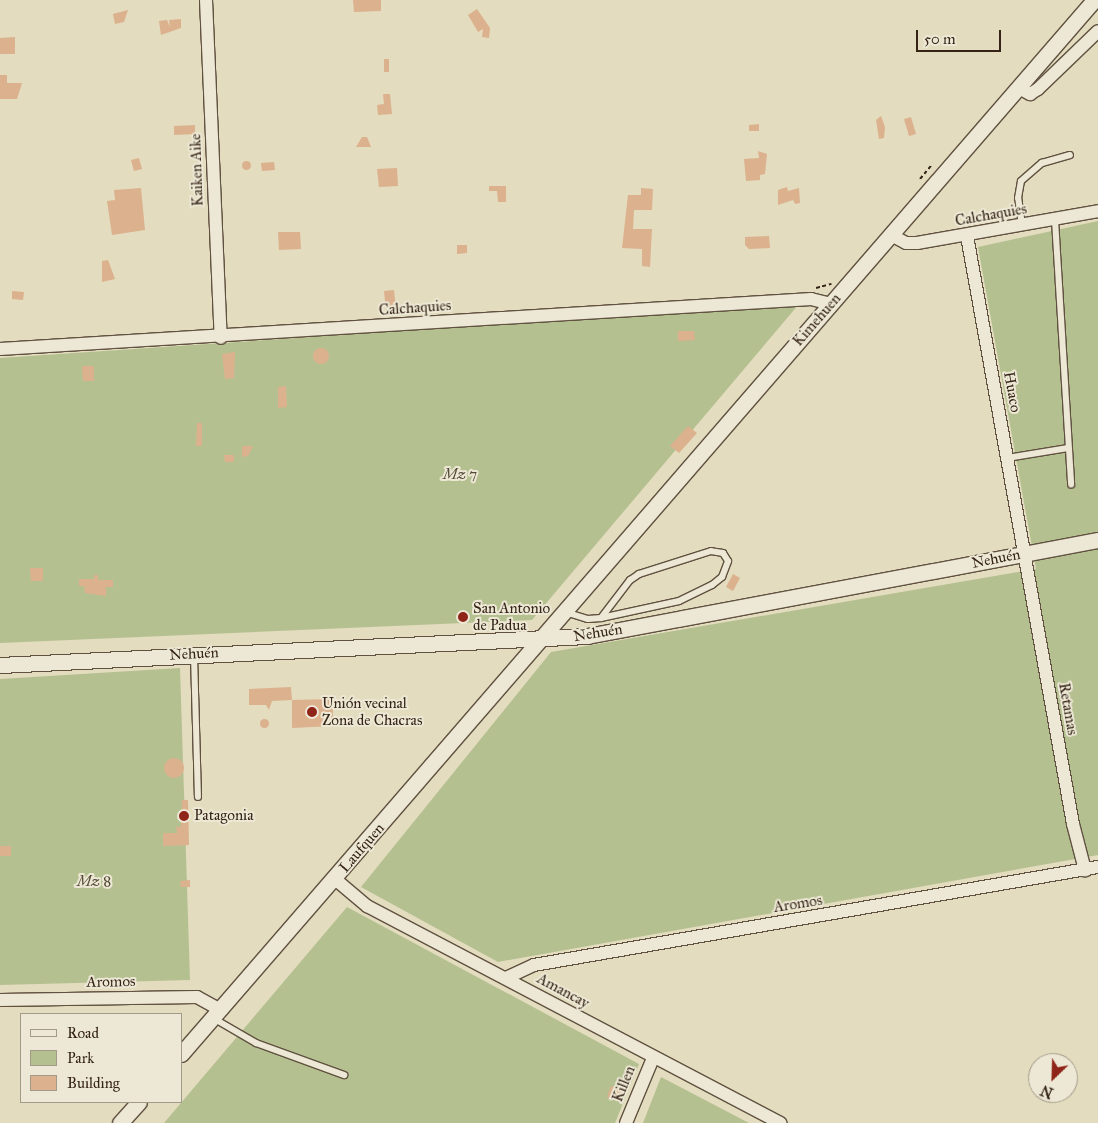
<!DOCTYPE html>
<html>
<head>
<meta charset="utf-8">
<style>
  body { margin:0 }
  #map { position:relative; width:1098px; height:1123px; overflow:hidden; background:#e3dcbe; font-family:"IM FELL Great Primer",serif }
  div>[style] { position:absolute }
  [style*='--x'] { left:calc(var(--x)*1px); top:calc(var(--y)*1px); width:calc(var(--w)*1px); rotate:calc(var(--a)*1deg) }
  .green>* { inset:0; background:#b5c091 }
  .building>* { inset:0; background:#dcb18e }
  .round { border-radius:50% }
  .path>* { height:2px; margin-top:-1px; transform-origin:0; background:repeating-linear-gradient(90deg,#342316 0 4px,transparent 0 6.5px) }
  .roads { filter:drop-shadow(1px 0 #605140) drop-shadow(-1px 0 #605140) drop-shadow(0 1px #605140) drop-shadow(0 -1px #605140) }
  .service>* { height:6px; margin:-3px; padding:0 3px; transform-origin:3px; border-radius:3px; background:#ede8d5 }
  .minor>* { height:12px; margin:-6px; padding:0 6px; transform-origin:6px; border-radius:6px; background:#ede8d5 }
  .tertiary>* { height:15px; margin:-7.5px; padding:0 7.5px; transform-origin:7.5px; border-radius:7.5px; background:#ede8d5 }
  .dots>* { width:14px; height:14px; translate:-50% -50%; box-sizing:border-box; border:2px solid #ede8d5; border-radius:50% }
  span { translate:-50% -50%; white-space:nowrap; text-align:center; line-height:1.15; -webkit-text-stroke:4px #ede8d5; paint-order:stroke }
  .street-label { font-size:15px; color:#342316 }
  .park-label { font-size:15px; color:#544a35; font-style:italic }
  .poi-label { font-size:15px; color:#342316 }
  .left { translate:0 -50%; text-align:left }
  .legend { position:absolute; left:20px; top:1013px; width:162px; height:90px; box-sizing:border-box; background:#ede8d5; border:1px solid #a39989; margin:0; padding:6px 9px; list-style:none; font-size:15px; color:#342316 }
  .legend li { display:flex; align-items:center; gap:10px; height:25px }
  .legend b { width:25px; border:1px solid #a39989 }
  .north { position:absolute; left:1028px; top:1053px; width:50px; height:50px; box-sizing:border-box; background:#ede8d5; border:1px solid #a39989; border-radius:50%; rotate:204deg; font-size:14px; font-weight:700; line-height:20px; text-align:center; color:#342316 }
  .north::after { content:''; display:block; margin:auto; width:18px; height:22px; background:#8f2418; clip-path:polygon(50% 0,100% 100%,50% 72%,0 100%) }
  .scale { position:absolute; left:916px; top:30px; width:85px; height:22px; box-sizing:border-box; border:2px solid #342316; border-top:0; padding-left:6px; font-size:15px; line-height:18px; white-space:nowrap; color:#342316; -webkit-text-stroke:4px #ede8d5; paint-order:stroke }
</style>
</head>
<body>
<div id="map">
  <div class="green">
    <i style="clip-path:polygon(1098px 221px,1098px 855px,498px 962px,361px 887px,551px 652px,1036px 569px,978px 247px)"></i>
    <i style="clip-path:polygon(799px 304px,532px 620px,0 643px,0 358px)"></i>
    <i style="clip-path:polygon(180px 668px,190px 980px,0 985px,0 679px)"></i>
    <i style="clip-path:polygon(347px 907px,639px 1064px,615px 1123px,164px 1123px)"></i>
    <i style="clip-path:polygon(661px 1077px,749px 1123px,643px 1123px)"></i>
  </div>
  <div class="building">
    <i style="clip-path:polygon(353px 0,381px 0,381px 11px,354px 12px)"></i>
    <i style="clip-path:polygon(477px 9px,490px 28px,489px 38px,482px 37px,483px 29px,478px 32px,468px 15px)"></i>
    <i style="clip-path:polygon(128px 10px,124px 22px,115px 24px,113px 14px)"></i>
    <i style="clip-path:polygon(181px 19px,181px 28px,161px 35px,159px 21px,167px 20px,170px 27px,169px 20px)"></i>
    <i style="clip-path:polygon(15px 37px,15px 54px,0 54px,0 38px)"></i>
    <i style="clip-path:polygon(384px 59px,389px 59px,389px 72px,384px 72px)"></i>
    <i style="clip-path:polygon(0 75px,7px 75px,7px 83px,22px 83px,17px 99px,0 99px)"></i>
    <i style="clip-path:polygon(383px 94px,390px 94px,392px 114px,378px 115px,377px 105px,384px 104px)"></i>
    <i style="clip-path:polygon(881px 116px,885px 127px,884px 138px,879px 139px,876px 120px)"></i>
    <i style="clip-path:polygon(911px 117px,916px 134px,909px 136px,904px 119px)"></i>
    <i style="clip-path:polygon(759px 124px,759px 131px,749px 131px,749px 125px)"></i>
    <i style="clip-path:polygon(195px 125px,195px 134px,174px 135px,174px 126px)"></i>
    <i style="clip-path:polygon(362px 137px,367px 137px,371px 147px,356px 147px)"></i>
    <i style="clip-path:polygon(758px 151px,767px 154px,765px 174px,760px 175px,760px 180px,746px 181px,744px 159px,759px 158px)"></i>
    <i style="clip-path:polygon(139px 158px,142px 169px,134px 171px,131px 160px)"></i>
    <i class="round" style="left:241.5px;top:160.5px;width:9px;height:9px"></i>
    <i style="clip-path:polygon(274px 162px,275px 170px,262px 171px,261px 163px)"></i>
    <i style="clip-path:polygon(397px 168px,398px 186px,379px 187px,377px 169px)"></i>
    <i style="clip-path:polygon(489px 186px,506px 186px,506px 202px,498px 202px,497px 191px,489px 191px)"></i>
    <i style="clip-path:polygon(787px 187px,788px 191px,799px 188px,800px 203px,795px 204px,793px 200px,778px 205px,778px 190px)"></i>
    <i style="clip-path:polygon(141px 188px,145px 230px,112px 235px,107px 201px,115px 200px,114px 190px)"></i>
    <i style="clip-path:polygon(641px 188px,653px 189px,652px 210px,634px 210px,633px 229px,652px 229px,650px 267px,642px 266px,642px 249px,622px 248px,628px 195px,641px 195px)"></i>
    <i style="clip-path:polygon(278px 232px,300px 232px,301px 249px,279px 250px)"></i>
    <i style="clip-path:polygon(769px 236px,770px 248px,749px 249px,745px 245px,745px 237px)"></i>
    <i style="clip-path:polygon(457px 245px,467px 245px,467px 253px,457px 254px)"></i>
    <i style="clip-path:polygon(108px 260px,115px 279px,102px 282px,102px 261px)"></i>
    <i style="clip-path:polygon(394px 290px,396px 309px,386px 310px,384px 291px)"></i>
    <i style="clip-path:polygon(12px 291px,24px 292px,23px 300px,12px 299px)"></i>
    <i style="clip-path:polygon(678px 331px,694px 331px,695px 340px,678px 341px)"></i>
    <i class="round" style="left:313px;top:348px;width:16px;height:16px"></i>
    <i style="clip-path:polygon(235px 352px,234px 378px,225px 379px,222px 354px)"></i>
    <i style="clip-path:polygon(82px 366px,94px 366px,94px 381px,83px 381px)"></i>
    <i style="clip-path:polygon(286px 386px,287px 407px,278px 408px,278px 387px)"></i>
    <i style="clip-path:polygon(197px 423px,202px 423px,202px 446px,196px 446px)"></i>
    <i style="clip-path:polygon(688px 426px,697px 433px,679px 453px,670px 446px)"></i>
    <i style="clip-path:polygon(242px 446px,253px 446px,248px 456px,242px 457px)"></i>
    <i style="clip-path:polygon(224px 455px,234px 455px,234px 462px,225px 462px)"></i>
    <i style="clip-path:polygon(30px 568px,43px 568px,43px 581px,31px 581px)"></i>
    <i style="clip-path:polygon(733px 574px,740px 578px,733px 591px,726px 587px)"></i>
    <i style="clip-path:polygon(94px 575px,98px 575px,98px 580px,113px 580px,113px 587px,106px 587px,106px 596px,85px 593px,84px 586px,79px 586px,79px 579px,94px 579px)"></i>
    <i style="clip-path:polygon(291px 687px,292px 700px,272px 701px,269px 710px,266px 705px,249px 705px,249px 689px)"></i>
    <i style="clip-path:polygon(333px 699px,333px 726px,292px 728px,292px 700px)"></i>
    <i class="round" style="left:259.5px;top:718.5px;width:9px;height:9px"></i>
    <i class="round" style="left:164px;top:758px;width:20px;height:20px"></i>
    <i style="clip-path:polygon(182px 800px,188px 800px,189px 845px,163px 846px,163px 833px,177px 833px,176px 827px,181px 827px)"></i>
    <i style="clip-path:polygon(0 846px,11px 846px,11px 856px,0 856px)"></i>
    <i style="clip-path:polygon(190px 880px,190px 887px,181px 887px,180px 881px)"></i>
    <i style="clip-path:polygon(611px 1086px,623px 1090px,619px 1101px,607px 1097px)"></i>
  </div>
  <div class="path">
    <i style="--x:920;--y:179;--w:17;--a:-50"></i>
    <i style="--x:816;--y:288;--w:16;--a:-15"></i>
  </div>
  <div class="roads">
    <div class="service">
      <i style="--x:1055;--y:220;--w:265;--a:86.5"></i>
      <i style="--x:1022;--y:225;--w:27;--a:-98"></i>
      <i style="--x:1018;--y:198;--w:17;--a:-80"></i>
      <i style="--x:1021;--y:181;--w:28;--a:-41"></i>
      <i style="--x:1042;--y:163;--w:29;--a:-16"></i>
      <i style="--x:1007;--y:458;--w:62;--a:-9.3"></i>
      <i style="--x:565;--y:612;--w:24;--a:17"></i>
      <i style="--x:588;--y:619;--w:13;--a:-4"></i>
      <i style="--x:601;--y:618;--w:80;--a:-12.3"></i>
      <i style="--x:679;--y:601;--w:37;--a:-26"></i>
      <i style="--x:712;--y:585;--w:13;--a:-39"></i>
      <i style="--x:722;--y:577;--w:17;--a:-69"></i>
      <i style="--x:728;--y:561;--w:9;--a:-122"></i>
      <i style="--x:723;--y:553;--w:12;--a:-171"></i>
      <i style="--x:711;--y:551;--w:76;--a:162.3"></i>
      <i style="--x:639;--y:574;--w:11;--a:146"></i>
      <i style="--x:630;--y:580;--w:48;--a:127.3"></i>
      <i style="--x:194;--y:655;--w:142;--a:88.4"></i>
      <i style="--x:213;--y:1018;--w:50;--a:30.2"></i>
      <i style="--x:256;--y:1043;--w:94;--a:20"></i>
    </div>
    <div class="minor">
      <i style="--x:206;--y:0;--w:338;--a:87.5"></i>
      <i style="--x:1019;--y:88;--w:13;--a:29"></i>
      <i style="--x:1030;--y:94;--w:9;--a:-32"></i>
      <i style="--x:1038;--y:89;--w:83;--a:-44"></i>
      <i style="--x:891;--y:235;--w:17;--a:28"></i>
      <i style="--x:906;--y:243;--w:11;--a:0"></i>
      <i style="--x:917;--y:243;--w:184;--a:-10"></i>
      <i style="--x:967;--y:236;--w:597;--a:79.78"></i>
      <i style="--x:1073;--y:824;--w:48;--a:75.4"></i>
      <i style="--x:0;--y:349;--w:813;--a:-3.53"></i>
      <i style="--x:811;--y:299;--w:21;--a:14"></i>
      <i style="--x:335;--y:879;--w:42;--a:40.2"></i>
      <i style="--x:367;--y:906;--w:467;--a:27.7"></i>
      <i style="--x:506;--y:978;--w:31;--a:-25"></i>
      <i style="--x:534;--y:965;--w:572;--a:-9.86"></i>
      <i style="--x:0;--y:1000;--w:197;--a:-0.9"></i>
      <i style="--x:197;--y:997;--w:26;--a:29"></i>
      <i style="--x:626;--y:1123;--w:70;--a:-67.4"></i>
    </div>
    <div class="tertiary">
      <i style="--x:0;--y:665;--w:588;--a:-2.83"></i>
      <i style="--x:587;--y:636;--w:520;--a:-10.64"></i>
      <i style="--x:181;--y:1054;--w:1394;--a:-49.1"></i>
      <i style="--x:120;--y:1123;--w:28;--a:-48"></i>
    </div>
  </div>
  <div class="dots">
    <i style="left:463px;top:617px;background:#8f2418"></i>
    <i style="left:312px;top:712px;background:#8f2418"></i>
    <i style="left:184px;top:816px;background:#8f2418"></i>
  </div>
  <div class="street-label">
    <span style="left:197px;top:170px;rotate:-92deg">Kaiken Aike</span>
    <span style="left:991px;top:215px;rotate:-10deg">Calchaquies</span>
    <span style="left:415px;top:308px;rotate:-4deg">Calchaquies</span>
    <span style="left:817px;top:320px;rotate:-49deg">Kimehuen</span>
    <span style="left:1012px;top:392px;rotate:80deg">Huaco</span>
    <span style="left:996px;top:559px;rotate:-11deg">Nehuén</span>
    <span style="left:598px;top:633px;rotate:-9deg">Nehuén</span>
    <span style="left:194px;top:654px;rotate:-3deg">Nehuén</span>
    <span style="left:1068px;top:709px;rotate:80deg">Retamas</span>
    <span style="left:362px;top:848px;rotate:-49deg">Laufquen</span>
    <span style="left:798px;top:904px;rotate:-9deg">Aromos</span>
    <span style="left:111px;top:982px;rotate:-1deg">Aromos</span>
    <span style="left:563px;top:991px;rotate:28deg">Amancay</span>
    <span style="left:624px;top:1084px;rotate:-68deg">Killen</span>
  </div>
  <div class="park-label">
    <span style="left:460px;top:475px">Mz 7</span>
    <span style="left:94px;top:882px">Mz 8</span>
  </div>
  <div class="poi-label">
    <span class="left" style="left:473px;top:617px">San Antonio<br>de Padua</span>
    <span class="left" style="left:322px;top:712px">Unión vecinal<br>Zona de Chacras</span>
    <span class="left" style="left:194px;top:816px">Patagonia</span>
  </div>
  <ul class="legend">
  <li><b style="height:6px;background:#ede8d5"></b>Road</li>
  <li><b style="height:14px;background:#b5c091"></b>Park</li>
  <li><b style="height:14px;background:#dcb18e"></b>Building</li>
  </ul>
  <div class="north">N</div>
  <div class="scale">50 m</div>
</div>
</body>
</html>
